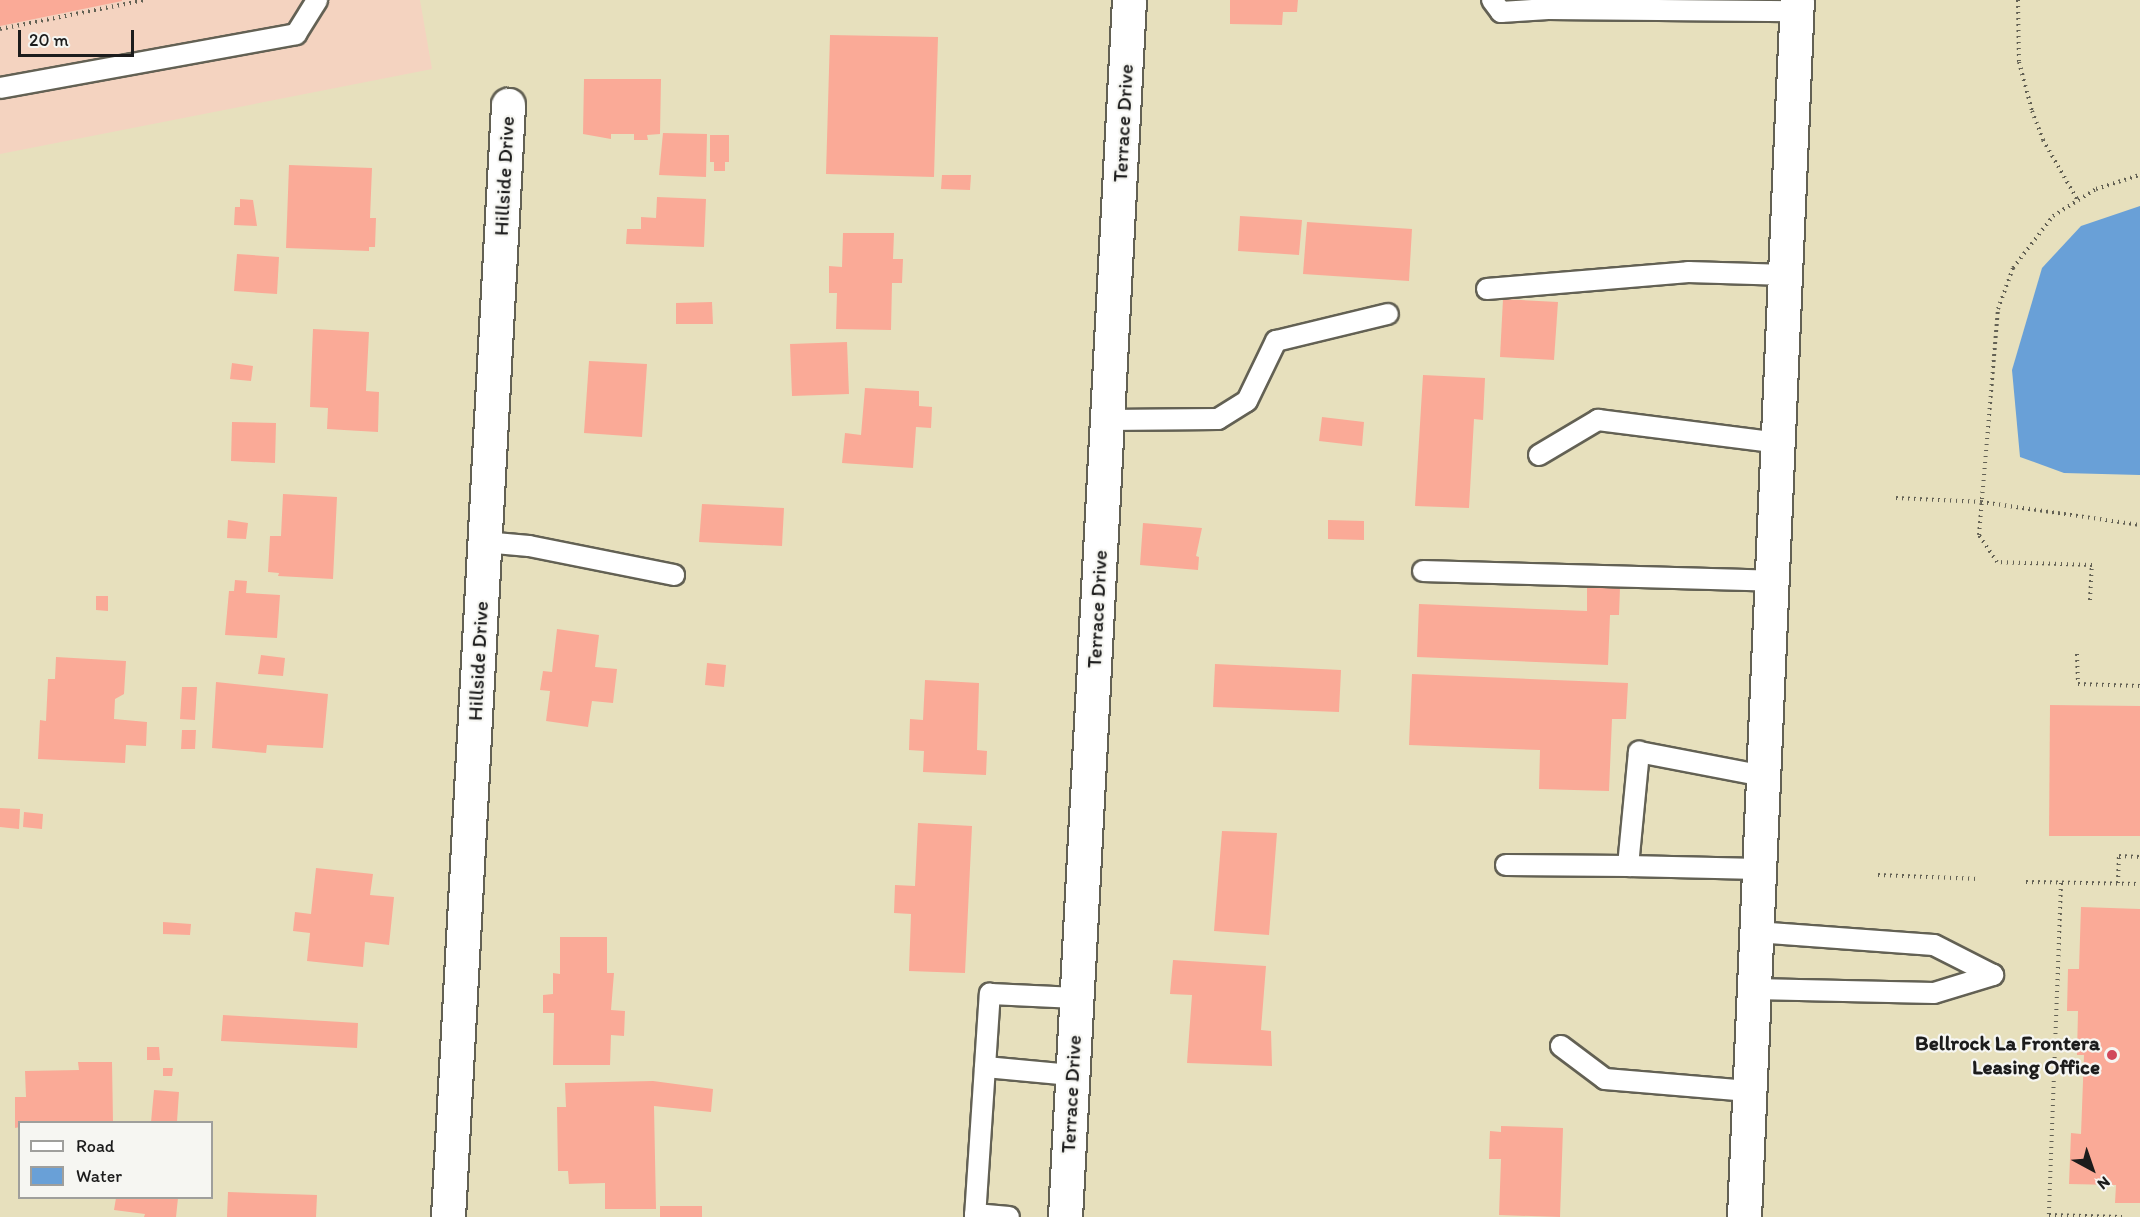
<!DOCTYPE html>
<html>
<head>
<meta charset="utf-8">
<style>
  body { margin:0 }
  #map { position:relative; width:2140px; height:1217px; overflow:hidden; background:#e7e0bd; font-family:Itim,sans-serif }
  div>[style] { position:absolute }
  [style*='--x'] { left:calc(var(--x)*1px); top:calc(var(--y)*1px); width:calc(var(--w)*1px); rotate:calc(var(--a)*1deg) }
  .built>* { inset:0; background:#f4d3c0 }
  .water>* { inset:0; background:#69a0d7 }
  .building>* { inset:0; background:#faaa97 }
  .path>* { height:4px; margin-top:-2px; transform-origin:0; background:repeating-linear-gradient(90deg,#636154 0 1.5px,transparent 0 6px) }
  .roads { filter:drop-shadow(2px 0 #636154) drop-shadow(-2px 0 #636154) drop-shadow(0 2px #636154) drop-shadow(0 -2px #636154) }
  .service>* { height:20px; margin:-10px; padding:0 10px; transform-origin:10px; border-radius:10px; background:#fff }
  .minor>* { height:33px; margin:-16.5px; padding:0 16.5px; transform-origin:16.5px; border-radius:16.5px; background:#fff }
  .secondary>* { height:33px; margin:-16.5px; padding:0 16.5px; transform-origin:16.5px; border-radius:16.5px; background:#fff }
  .dots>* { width:16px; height:16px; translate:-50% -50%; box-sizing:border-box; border:3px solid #f6f6f2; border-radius:50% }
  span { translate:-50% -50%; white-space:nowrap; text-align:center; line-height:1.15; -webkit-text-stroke:4.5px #f6f6f2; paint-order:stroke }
  .street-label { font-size:21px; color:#1c1c1c }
  .poi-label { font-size:21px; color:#1c1c1c; font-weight:700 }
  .right { translate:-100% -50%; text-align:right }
  .legend { position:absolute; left:18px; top:1121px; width:195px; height:78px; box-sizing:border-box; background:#f6f6f2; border:2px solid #9f9f9c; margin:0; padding:8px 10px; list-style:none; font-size:18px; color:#1c1c1c }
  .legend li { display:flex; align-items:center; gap:12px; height:30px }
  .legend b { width:30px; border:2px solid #9f9f9c }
  .north { position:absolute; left:2062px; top:1139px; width:60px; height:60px; -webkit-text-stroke:4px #f6f6f2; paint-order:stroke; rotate:140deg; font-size:16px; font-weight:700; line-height:24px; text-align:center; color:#1c1c1c }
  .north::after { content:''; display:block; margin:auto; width:21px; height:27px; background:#1c1c1c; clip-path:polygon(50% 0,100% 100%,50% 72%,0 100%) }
  .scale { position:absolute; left:18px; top:30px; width:116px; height:27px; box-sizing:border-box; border:3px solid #1c1c1c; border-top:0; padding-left:8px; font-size:18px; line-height:21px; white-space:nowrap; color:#1c1c1c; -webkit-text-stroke:4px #f6f6f2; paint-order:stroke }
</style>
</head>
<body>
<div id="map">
  <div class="built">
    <i style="clip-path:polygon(0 0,420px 0,432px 69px,0 154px)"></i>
  </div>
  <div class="water">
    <i style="clip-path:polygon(2140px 206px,2140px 475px,2064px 473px,2020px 457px,2012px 370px,2042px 268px,2081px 226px)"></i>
  </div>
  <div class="building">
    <i style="clip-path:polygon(0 0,122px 0,122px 1px,0 26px)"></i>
    <i style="clip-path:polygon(1230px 0,1298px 0,1297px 12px,1283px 12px,1282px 25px,1230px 24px)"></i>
    <i style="clip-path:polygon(830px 35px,938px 37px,934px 177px,826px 174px)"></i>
    <i style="clip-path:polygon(584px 79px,661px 79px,660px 134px,647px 135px,648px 140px,634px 140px,634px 134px,611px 134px,611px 139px,583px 134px)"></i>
    <i style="clip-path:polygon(663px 133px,707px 134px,706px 177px,659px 175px)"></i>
    <i style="clip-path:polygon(710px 135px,729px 135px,729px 162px,725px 162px,725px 171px,714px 171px,714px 162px,710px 162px)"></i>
    <i style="clip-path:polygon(289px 165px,372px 168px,370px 218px,376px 218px,375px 247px,369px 247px,369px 251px,286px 248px)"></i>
    <i style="clip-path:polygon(942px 175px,971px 175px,970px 190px,941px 189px)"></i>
    <i style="clip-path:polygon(657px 197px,706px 199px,704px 247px,626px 244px,627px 229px,641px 229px,641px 217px,656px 218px)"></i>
    <i style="clip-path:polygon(240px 199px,253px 200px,257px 226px,234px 225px,235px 207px,240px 207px)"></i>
    <i style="clip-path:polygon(1240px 216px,1302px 220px,1299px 255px,1238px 251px)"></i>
    <i style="clip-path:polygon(1307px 222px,1412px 229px,1409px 281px,1303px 274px)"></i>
    <i style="clip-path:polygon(843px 233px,894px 233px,893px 259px,903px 259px,902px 283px,892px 283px,891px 330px,836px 329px,837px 293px,829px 293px,829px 266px,842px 267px)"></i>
    <i style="clip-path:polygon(237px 254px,279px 257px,277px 294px,234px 291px)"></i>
    <i style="clip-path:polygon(1503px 299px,1558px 302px,1554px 360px,1500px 357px)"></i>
    <i style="clip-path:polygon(712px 302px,713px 324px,676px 324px,676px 303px)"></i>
    <i style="clip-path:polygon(313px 329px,369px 332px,366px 391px,379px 392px,378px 432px,327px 429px,328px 408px,310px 407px)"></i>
    <i style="clip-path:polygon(847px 342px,849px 394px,792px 396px,790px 344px)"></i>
    <i style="clip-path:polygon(589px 361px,647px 364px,642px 437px,584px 433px)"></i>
    <i style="clip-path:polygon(232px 363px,253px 366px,251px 381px,230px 379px)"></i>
    <i style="clip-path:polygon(1423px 375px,1485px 378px,1483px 420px,1474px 419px,1469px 508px,1415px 506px)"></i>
    <i style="clip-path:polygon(865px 388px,919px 391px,919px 406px,932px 407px,931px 428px,916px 427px,913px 468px,842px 463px,845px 433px,861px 435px)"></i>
    <i style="clip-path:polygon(1322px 417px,1364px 422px,1362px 446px,1319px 441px)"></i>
    <i style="clip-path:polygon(232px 422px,276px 423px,275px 463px,231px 461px)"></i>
    <i style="clip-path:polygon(283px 494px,337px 497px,333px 579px,278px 576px,279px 573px,268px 572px,270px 536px,281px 536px)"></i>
    <i style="clip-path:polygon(702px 504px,784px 508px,782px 546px,699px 542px)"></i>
    <i style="clip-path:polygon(228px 520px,248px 523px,246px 539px,227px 538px)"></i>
    <i style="clip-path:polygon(1328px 520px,1364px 521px,1364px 540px,1328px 539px)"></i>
    <i style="clip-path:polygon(1143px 523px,1202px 528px,1196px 556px,1199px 557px,1198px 570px,1140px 565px)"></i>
    <i style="clip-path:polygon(235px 580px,247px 581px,246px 593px,280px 595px,277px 638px,225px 635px,229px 591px,234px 591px)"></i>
    <i style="clip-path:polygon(1587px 587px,1620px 588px,1619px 615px,1610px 615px,1608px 665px,1417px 657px,1419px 604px,1587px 611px)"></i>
    <i style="clip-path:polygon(96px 596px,108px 596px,108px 611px,96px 610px)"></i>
    <i style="clip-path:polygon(557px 629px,599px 635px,595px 667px,617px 669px,613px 703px,592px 701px,588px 727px,546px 721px,550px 691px,540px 690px,543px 671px,552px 672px)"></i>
    <i style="clip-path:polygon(261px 655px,285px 658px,283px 676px,258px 674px)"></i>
    <i style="clip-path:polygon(56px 657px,126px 661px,124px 694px,115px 699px,114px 719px,147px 722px,146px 746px,126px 745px,125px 763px,38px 759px,40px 720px,46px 721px,48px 679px,55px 679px)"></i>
    <i style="clip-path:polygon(707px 663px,726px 665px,724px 687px,705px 685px)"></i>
    <i style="clip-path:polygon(1215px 664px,1341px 670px,1339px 712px,1213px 707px)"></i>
    <i style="clip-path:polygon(1412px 674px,1628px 683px,1626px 719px,1612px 719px,1609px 791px,1539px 789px,1540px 750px,1409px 745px)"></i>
    <i style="clip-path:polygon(925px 680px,979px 683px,977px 750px,987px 751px,986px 775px,923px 772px,924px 751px,909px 750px,910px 719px,923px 720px)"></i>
    <i style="clip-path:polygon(216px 682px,328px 694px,323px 748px,267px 745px,266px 753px,212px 748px)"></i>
    <i style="clip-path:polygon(182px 687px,197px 687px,195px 720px,180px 719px)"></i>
    <i style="clip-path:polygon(2050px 705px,2140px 706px,2140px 836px,2049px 836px)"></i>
    <i style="clip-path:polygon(182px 730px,196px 730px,195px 749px,181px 749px)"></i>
    <i style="clip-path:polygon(0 808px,20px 809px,19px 829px,0 827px)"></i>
    <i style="clip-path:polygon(24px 812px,43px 814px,42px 829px,23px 827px)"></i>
    <i style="clip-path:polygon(918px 823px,972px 826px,965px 973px,909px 971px,911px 914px,894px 913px,895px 885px,915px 886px)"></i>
    <i style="clip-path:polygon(1222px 831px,1277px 833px,1269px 935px,1214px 931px)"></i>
    <i style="clip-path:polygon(316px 868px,373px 874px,370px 895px,394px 897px,389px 945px,365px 942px,363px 967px,307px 961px,310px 933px,293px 931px,295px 912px,311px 914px)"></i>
    <i style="clip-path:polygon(2081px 907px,2140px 909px,2140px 1203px,2115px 1203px,2116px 1185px,2069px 1184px,2071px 1133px,2081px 1134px,2084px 1055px,2077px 1055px,2078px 1011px,2067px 1011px,2068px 969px,2079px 969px)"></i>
    <i style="clip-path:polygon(163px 922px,191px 924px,190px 935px,163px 934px)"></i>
    <i style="clip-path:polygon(560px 937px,607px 937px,607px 973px,614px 973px,611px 1010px,625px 1011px,624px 1036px,611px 1035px,610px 1065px,553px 1065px,554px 1013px,543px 1013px,543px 995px,553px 994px,553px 973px,560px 974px)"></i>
    <i style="clip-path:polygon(1173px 960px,1266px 966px,1261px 1030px,1271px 1031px,1272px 1066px,1187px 1063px,1192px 995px,1170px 994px)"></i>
    <i style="clip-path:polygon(223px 1015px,358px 1023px,357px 1048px,221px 1041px)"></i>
    <i style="clip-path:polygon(147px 1047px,159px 1047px,160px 1060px,147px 1060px)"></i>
    <i style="clip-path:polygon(78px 1062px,112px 1062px,113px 1122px,20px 1122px,20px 1127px,15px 1128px,15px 1097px,26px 1097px,25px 1071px,79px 1070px)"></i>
    <i style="clip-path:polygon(163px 1068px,173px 1068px,172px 1076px,163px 1076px)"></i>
    <i style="clip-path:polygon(653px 1081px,713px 1089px,711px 1112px,654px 1106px,656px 1209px,605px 1209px,605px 1183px,569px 1184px,568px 1171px,558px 1171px,557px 1107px,566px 1107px,565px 1083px)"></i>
    <i style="clip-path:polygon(154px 1090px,179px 1092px,177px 1122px,151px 1122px)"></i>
    <i style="clip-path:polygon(1501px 1126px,1563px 1128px,1560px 1217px,1499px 1215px,1501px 1159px,1489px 1159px,1490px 1131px,1501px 1132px)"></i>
    <i style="clip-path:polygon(228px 1192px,317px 1195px,316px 1217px,227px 1217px)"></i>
    <i style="clip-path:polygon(116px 1198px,178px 1198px,176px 1217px,144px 1217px,145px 1214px,114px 1210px)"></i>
    <i style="clip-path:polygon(660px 1206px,702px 1206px,702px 1217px,660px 1217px)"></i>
  </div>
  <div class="path">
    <i style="--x:2018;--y:0;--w:62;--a:89.1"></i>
    <i style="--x:2019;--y:62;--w:51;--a:75.1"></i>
    <i style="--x:2032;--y:111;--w:31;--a:69"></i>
    <i style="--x:2043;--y:140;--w:68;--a:60"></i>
    <i style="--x:0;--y:29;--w:148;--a:-11.3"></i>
    <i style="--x:1896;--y:498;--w:85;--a:2.7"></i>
    <i style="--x:1981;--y:502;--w:161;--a:8.2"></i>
    <i style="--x:2090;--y:600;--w:35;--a:-87"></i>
    <i style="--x:2092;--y:565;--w:95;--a:-178.2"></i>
    <i style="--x:1997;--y:562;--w:32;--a:-124"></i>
    <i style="--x:1979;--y:535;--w:227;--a:-85.2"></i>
    <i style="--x:1998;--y:309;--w:44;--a:-69.9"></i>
    <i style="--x:2013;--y:268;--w:66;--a:-52.4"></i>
    <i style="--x:2053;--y:216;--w:51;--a:-32.1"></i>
    <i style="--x:2096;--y:189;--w:46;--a:-17.7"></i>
    <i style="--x:2077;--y:654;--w:30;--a:88"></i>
    <i style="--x:2078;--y:684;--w:62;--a:1.8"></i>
    <i style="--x:1878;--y:875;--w:100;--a:2.3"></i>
    <i style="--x:2026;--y:882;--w:114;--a:1"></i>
    <i style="--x:2061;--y:883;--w:332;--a:92.1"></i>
    <i style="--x:2049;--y:1215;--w:73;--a:1.6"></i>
    <i style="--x:2118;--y:883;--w:27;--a:-88"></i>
    <i style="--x:2119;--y:856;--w:21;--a:3"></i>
  </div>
  <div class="roads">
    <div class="service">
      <i style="--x:1492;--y:0;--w:15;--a:53"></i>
      <i style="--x:1501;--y:12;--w:47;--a:-3.7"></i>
      <i style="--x:1548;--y:9;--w:248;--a:0.5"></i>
      <i style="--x:0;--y:88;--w:301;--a:-10.3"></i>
      <i style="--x:296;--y:34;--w:40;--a:-58"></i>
      <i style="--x:1487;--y:289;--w:202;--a:-4.8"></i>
      <i style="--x:1688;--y:272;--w:99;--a:1.7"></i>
      <i style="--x:1107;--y:420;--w:111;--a:-0.5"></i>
      <i style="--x:1218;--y:419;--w:34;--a:-32"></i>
      <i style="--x:1247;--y:401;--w:67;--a:-64.2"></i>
      <i style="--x:1276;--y:341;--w:115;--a:-13.6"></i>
      <i style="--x:1539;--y:455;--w:69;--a:-30.7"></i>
      <i style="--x:1598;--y:420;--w:182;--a:7.2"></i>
      <i style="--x:484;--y:542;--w:45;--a:5.1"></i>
      <i style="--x:529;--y:546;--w:148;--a:11.3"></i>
      <i style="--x:1423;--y:571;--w:350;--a:1.6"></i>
      <i style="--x:1506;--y:865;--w:122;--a:0.5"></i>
      <i style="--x:1759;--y:869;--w:131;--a:-178.7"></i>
      <i style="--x:1628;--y:866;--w:115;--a:-84.5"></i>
      <i style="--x:1639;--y:752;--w:127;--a:10.9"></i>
      <i style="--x:1756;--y:932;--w:178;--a:4.2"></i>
      <i style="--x:1934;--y:945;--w:66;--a:27"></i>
      <i style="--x:1754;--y:989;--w:180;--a:1.3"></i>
      <i style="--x:1934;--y:993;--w:62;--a:-17"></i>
      <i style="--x:1561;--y:1046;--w:55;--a:36.9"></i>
      <i style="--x:1605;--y:1079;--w:144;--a:4.8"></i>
      <i style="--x:985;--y:1067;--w:87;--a:5.3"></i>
      <i style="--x:975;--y:1214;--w:34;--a:5"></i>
      <i style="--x:975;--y:1217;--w:224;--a:-86.2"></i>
      <i style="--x:990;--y:994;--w:87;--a:2.6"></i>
    </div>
    <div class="minor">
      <i style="--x:448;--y:1217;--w:1114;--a:-86.91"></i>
      <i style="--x:1065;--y:1217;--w:1219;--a:-86.99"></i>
    </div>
    <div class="secondary">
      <i style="--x:1744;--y:1217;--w:1218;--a:-87.51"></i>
    </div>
  </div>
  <div class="dots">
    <i style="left:2112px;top:1055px;background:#d1495b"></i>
  </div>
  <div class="street-label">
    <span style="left:1123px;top:123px;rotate:-87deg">Terrace Drive</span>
    <span style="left:504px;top:176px;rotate:-87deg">Hillside Drive</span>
    <span style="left:1097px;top:609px;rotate:-87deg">Terrace Drive</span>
    <span style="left:478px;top:661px;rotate:-87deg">Hillside Drive</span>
    <span style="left:1071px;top:1094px;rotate:-87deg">Terrace Drive</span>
  </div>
  <div class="poi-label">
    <span class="right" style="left:2100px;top:1055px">Bellrock La Frontera<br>Leasing Office</span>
  </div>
  <ul class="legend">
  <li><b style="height:8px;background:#fff"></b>Road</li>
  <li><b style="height:16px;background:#69a0d7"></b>Water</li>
  </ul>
  <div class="north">N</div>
  <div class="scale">20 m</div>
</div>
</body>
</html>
